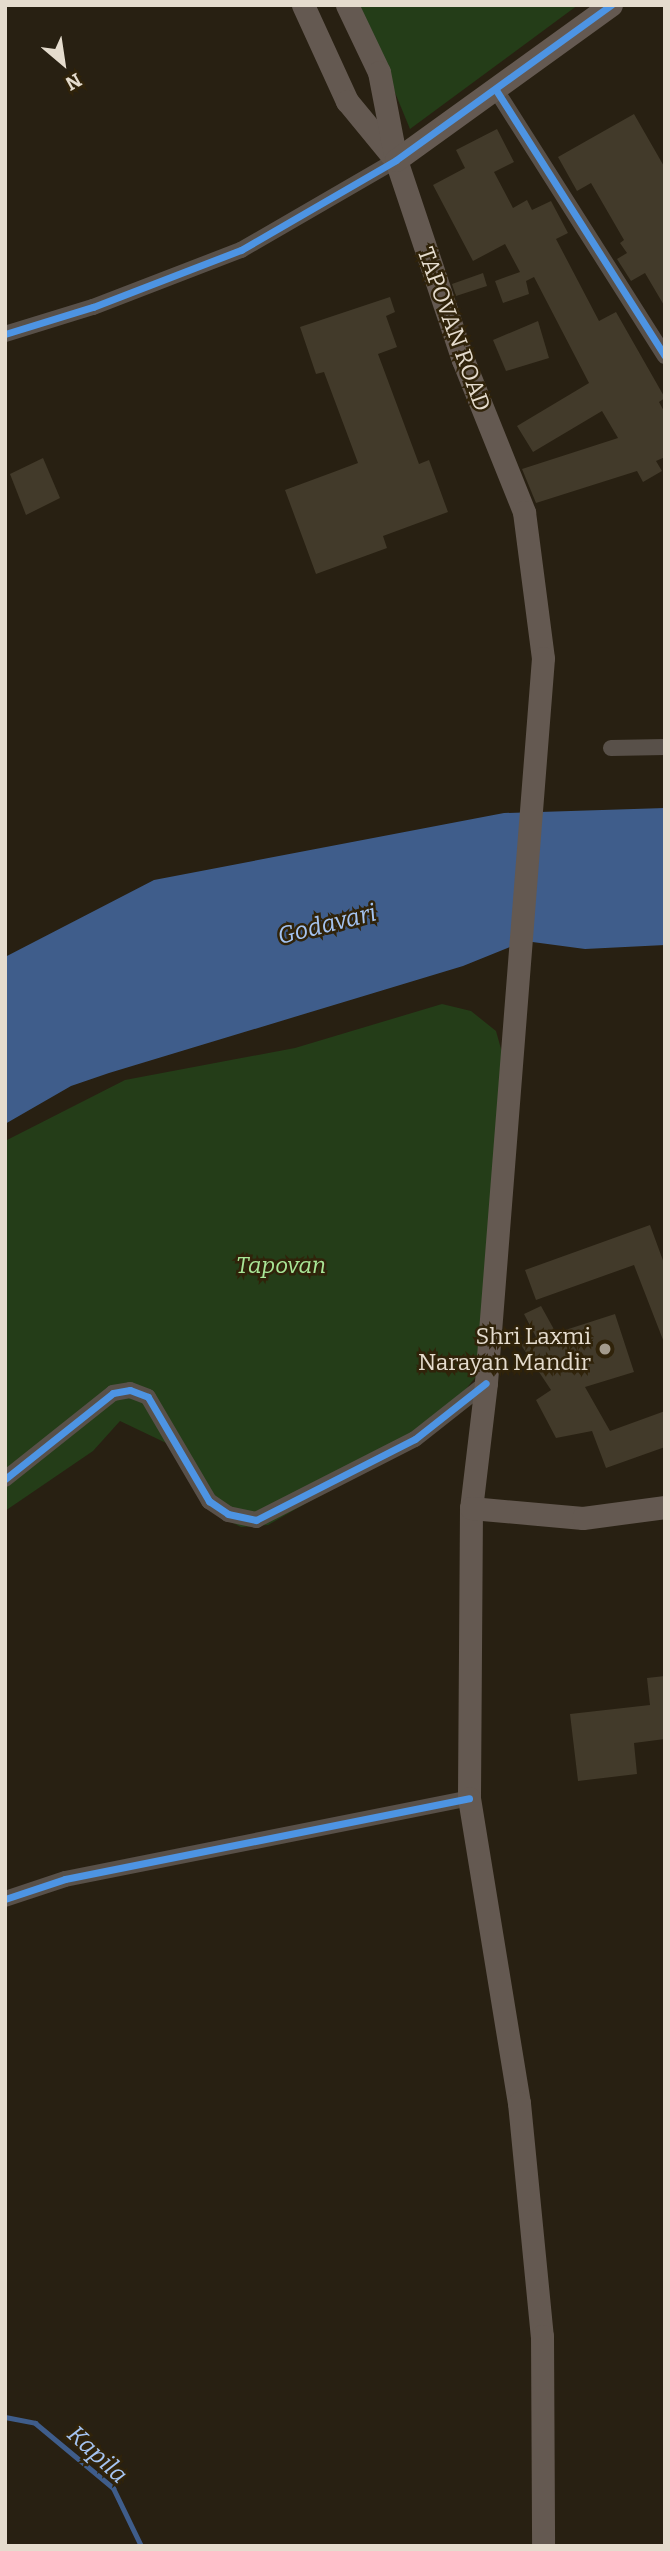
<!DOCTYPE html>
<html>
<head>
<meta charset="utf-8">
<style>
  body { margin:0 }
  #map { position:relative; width:670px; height:2551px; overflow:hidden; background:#282012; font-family:Bitter,serif }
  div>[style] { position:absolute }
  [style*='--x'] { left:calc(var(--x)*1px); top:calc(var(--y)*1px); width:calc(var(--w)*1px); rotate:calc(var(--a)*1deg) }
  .green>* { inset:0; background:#243d18 }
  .water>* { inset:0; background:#3f5d8b }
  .stream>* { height:5px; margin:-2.5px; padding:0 2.5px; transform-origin:2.5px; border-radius:2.5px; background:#3f5d8b }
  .building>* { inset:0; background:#423a2a }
  .street>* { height:16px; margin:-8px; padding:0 8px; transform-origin:8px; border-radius:8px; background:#585049 }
  .secondary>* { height:23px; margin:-11.5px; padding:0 11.5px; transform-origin:11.5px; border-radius:11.5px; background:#645951 }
  .cycleway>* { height:7px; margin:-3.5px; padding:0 3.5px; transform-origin:3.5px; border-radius:3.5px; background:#4d94e3 }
  .dots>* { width:19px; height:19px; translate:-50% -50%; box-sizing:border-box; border:4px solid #30230a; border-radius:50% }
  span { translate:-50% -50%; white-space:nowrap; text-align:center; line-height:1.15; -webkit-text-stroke:5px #30230a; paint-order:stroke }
  .street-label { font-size:23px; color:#e5dcce }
  .park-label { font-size:23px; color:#a9e697; font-style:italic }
  .poi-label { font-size:23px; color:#e5dcce }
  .right { translate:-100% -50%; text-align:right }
  .water-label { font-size:24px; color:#a5c4f2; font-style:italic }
  .frame { position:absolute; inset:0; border:7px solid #e5dcce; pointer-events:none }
  .north { position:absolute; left:28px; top:28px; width:70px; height:70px; -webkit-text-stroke:5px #30230a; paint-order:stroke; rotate:151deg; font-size:19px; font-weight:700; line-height:28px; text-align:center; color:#e5dcce }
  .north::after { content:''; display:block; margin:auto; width:24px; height:32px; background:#e5dcce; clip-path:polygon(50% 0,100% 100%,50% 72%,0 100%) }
</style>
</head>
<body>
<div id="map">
  <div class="green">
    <i style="clip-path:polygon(359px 5px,578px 5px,410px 129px)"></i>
    <i style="clip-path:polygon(442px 1004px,471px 1011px,496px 1031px,505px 1063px,484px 1367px,456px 1401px,324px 1493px,268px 1525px,241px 1527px,225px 1519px,185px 1452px,120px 1421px,93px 1451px,5px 1511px,5px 1141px,125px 1080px,295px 1048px)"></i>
  </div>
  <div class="water">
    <i style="clip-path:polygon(665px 808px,665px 945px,585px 949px,525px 941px,463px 966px,109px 1073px,71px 1086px,5px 1124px,5px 957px,154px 880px,504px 813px)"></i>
  </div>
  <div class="stream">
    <i style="--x:5;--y:2417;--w:31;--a:11"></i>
    <i style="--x:35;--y:2423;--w:102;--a:39.8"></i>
    <i style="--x:113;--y:2488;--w:64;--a:64.2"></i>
  </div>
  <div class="building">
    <i style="clip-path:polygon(634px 114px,665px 168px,665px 307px,645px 273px,631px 281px,617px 259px,627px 253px,620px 243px,624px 240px,591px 183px,577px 191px,558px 157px)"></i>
    <i style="clip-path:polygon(497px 129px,514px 162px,494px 172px,513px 208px,527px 200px,532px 210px,551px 201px,568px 233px,556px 239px,599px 321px,616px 312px,665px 398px,659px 402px,665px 413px,665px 457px,656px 461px,662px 471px,643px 482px,637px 471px,536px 503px,522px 469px,618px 438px,602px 411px,533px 452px,517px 426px,589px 383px,534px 277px,526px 281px,529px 294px,503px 303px,495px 281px,520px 272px,505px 244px,473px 261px,433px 185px,465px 168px,456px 150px)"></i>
    <i style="clip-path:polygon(483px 273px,487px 286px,456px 296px,452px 284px)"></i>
    <i style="clip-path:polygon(390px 297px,395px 312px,386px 316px,397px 347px,378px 354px,419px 464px,429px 460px,448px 512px,383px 536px,387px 548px,316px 574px,285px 490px,358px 463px,324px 372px,316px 374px,300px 327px)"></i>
    <i style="clip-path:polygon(538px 321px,549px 358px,506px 371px,493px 340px)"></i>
    <i style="clip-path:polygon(43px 458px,60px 498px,26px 515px,10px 474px)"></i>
    <i style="clip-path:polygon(650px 1225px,665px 1266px,665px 1345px,634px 1265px,536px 1300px,525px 1270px)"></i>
    <i style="clip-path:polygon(541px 1306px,556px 1333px,615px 1314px,634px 1372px,585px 1387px,610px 1431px,665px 1411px,665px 1447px,606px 1468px,592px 1431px,556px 1438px,536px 1400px,551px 1390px,521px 1345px,536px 1337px,524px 1314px)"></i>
    <i style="clip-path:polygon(665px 1676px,665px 1739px,634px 1743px,637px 1774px,578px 1781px,570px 1714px,650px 1705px,647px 1678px)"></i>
  </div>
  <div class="street">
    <i style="--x:496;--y:90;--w:315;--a:57.6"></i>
    <i style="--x:5;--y:334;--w:92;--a:-17.1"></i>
    <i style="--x:93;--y:307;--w:159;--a:-21.1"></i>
    <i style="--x:241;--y:250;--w:179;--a:-30.1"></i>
    <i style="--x:611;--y:748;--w:54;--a:-1.1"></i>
    <i style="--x:5;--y:1479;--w:138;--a:-38.5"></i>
    <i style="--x:113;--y:1393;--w:17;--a:-10"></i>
    <i style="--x:130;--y:1390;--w:19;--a:21"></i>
    <i style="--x:148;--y:1397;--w:121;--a:59.6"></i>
    <i style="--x:209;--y:1501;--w:23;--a:34"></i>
    <i style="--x:228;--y:1514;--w:29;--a:12"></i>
    <i style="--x:256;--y:1520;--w:178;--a:-27"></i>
    <i style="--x:415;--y:1439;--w:90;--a:-38.3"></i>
    <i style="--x:5;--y:1899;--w:63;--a:-18.4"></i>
    <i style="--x:65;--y:1879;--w:412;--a:-11.3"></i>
  </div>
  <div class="secondary">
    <i style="--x:303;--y:5;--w:106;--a:65.4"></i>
    <i style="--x:347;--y:101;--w:74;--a:50.5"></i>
    <i style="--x:347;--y:5;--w:74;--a:64.5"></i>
    <i style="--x:379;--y:72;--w:90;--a:79.1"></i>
    <i style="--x:396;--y:160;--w:211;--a:71.5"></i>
    <i style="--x:463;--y:360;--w:164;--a:68.1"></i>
    <i style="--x:524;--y:512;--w:147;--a:82.6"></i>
    <i style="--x:543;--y:658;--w:727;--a:94.5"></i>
    <i style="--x:486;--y:1383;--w:126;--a:96.8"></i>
    <i style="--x:471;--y:1508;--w:290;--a:90.4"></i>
    <i style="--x:469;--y:1798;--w:309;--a:80.7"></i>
    <i style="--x:519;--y:2103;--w:234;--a:84.4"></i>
    <i style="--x:542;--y:2336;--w:210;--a:89.7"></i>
    <i style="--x:396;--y:160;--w:265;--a:-35.8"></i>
    <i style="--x:471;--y:1508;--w:112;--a:5.1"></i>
    <i style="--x:583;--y:1518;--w:83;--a:-7.6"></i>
  </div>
  <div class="cycleway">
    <i style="--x:496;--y:90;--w:315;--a:57.6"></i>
    <i style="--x:5;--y:334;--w:92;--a:-17.1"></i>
    <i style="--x:93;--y:307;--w:159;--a:-21.1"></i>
    <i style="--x:241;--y:250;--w:179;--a:-30.1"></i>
    <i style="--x:396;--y:160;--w:265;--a:-35.8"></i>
    <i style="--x:5;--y:1479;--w:138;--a:-38.5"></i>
    <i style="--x:113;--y:1393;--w:17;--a:-10"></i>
    <i style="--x:130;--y:1390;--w:19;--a:21"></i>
    <i style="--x:148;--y:1397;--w:121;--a:59.6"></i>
    <i style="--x:209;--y:1501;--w:23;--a:34"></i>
    <i style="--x:228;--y:1514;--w:29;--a:12"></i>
    <i style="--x:256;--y:1520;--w:178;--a:-27"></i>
    <i style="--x:415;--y:1439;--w:90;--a:-38.3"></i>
    <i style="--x:5;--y:1899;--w:63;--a:-18.4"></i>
    <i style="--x:65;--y:1879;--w:412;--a:-11.3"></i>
  </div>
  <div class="dots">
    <i style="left:605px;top:1349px;background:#a39a8c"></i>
  </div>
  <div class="street-label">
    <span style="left:454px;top:329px;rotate:70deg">TAPOVAN ROAD</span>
  </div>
  <div class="park-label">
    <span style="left:281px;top:1265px">Tapovan</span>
  </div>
  <div class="poi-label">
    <span class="right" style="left:591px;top:1349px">Shri Laxmi<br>Narayan Mandir</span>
  </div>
  <div class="water-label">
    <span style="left:327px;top:925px;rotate:-14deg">Godavari</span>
    <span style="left:97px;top:2455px;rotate:43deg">Kapila</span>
  </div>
  <div class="frame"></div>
  <div class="north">N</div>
</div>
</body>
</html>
